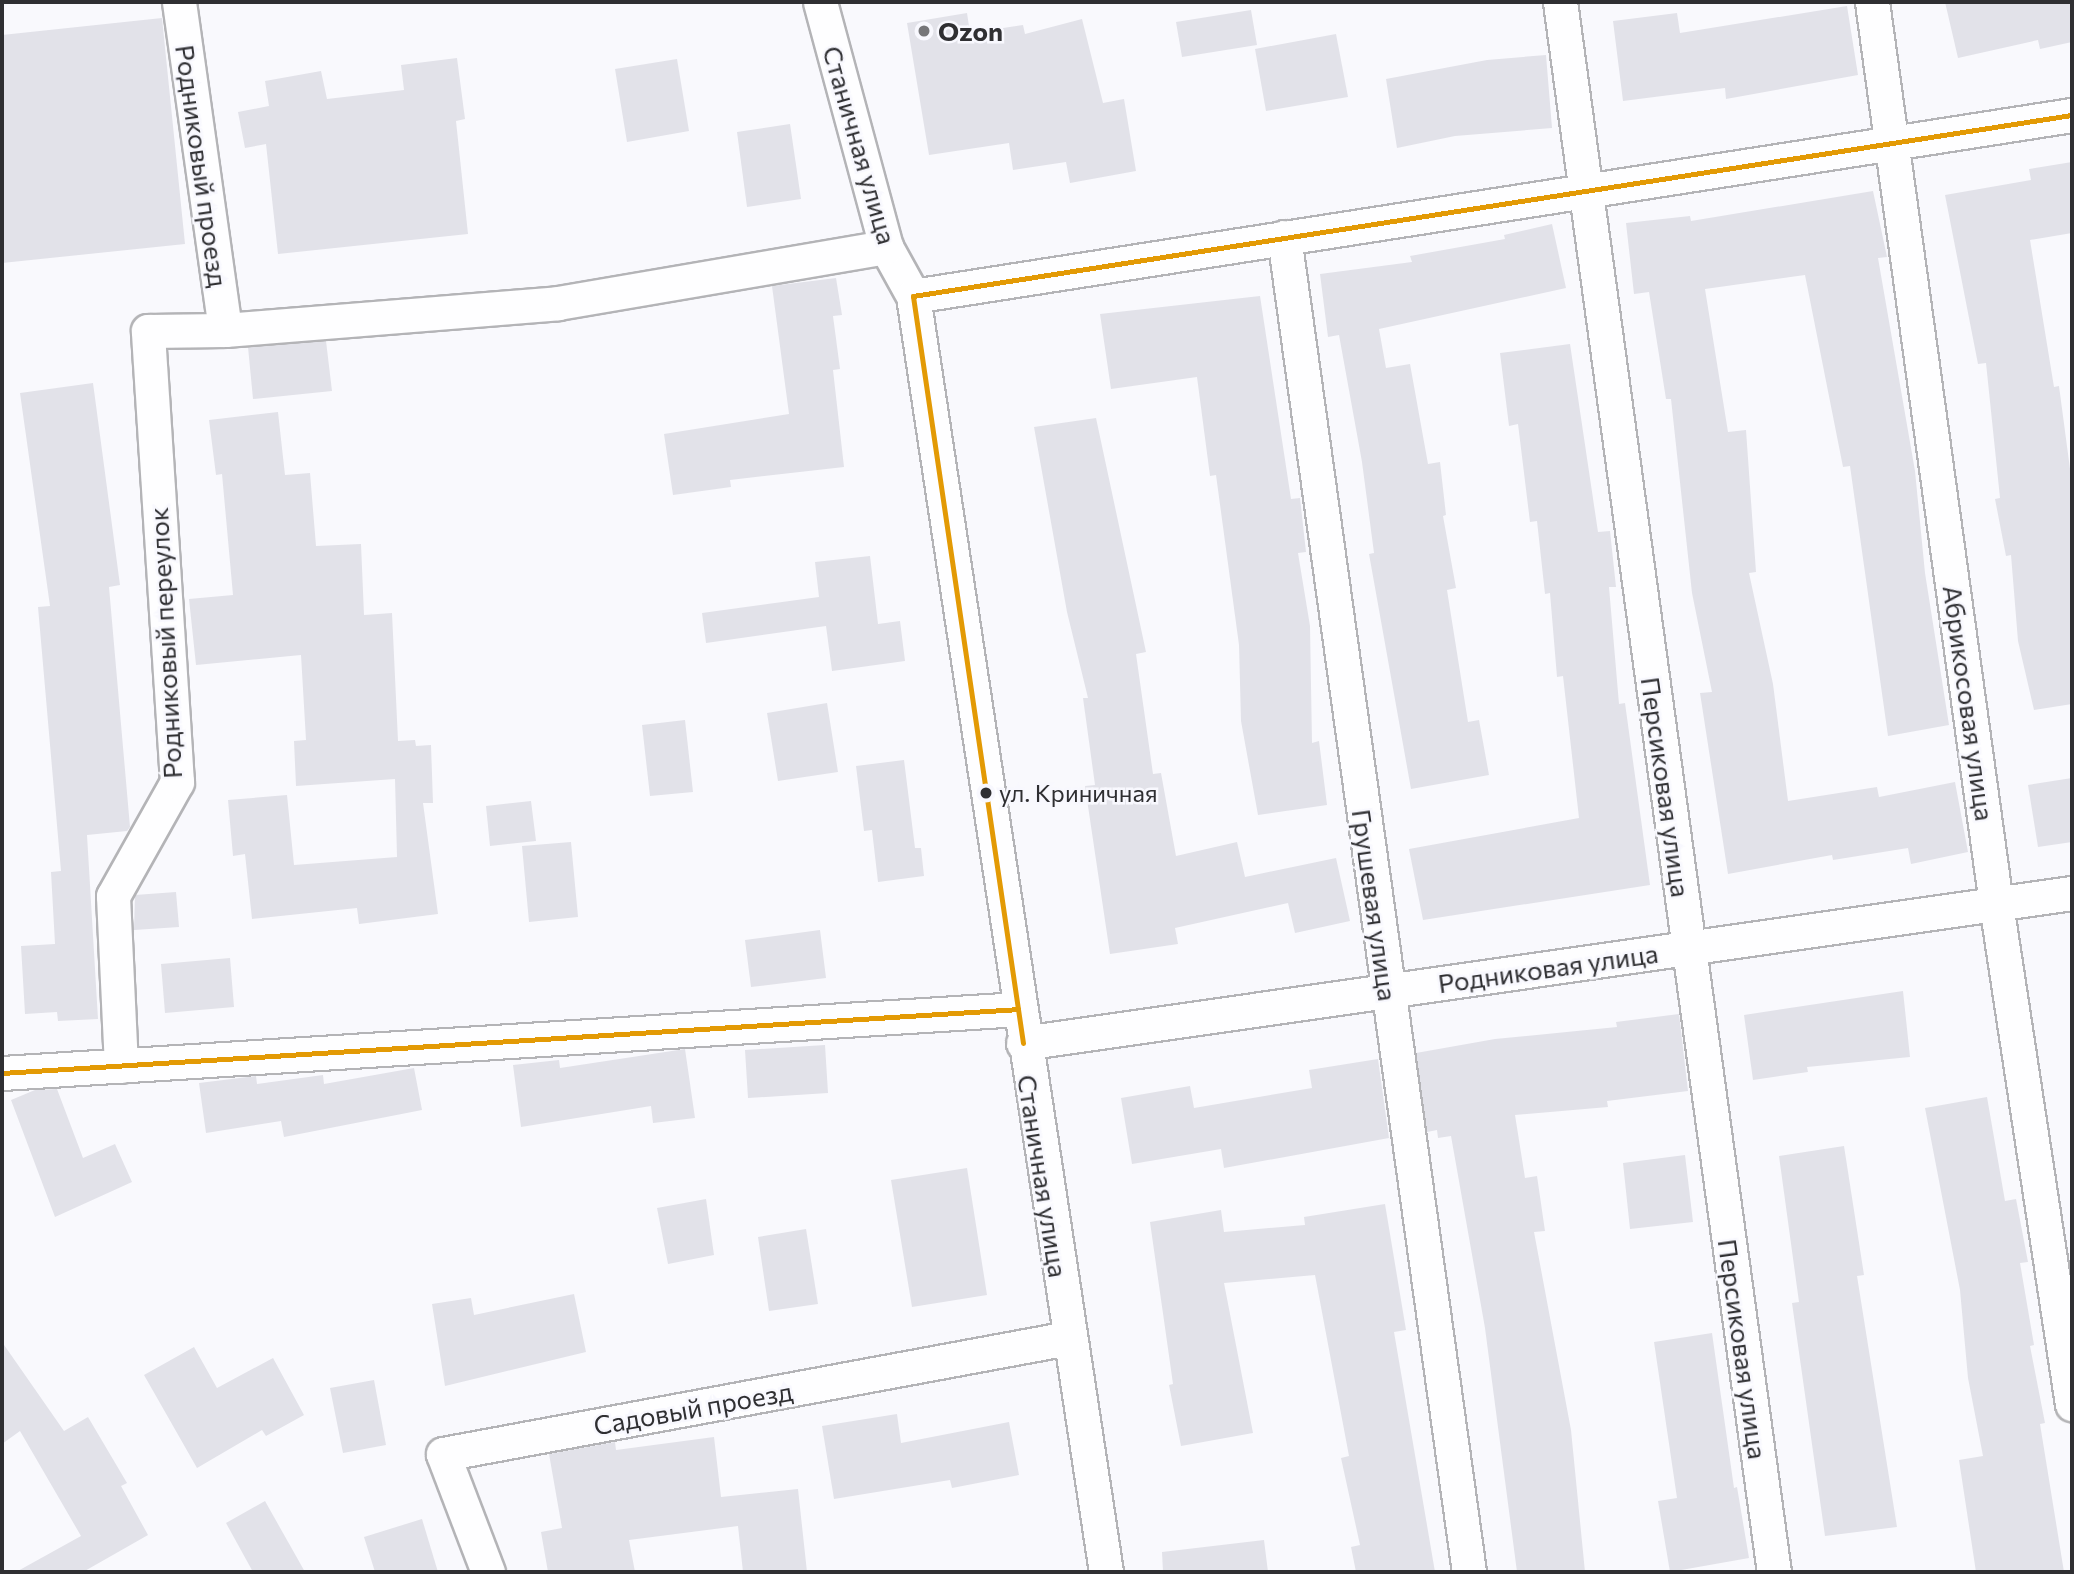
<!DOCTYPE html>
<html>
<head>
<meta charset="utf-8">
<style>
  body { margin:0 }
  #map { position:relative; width:2074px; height:1574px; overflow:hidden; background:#f9f9fd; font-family:Commissioner,sans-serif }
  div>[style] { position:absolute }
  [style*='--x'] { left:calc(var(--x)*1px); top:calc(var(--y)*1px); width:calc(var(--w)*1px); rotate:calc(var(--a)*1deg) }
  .building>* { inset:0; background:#e2e2e9 }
  .roads { filter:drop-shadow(2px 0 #b4b4b7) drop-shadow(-2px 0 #b4b4b7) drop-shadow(0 2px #b4b4b7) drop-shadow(0 -2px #b4b4b7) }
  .minor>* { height:33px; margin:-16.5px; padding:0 16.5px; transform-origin:16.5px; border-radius:16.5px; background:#fefeff }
  .bus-1>* { height:5px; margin:-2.5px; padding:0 2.5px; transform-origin:2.5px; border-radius:2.5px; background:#e39a05 }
  .dots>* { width:19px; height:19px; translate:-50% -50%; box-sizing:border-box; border:4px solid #f8f8fe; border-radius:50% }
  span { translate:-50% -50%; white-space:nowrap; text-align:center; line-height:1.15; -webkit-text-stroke:5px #f8f8fe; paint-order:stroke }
  .bus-label { font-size:24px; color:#2f2f32 }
  .left { translate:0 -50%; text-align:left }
  .poi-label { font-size:26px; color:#2f2f32; font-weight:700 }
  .street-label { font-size:26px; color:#2f2f32 }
  .frame { position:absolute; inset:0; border:4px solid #2f2f32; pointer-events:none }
</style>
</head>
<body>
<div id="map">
  <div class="building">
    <i style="clip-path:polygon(1945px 2px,2072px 2px,2072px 42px,2040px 49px,2038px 40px,1958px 58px)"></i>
    <i style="clip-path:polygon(1847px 6px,1858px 75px,1726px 99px,1725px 88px,1623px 101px,1613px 21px,1677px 13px,1680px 33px)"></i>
    <i style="clip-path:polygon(1251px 10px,1257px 45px,1182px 57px,1176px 22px)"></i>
    <i style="clip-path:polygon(967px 13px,970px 33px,1023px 25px,1025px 34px,1082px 19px,1103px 103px,1124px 99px,1136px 171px,1070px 183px,1066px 162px,1013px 170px,1009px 143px,929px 155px,907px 23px)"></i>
    <i style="clip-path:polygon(162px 18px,185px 244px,2px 263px,2px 35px)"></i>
    <i style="clip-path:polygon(1336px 34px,1348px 97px,1266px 111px,1255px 49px)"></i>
    <i style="clip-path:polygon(1546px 55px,1552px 128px,1455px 136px,1397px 148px,1386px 79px,1487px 60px)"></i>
    <i style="clip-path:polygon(457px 58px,465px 119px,456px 121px,468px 234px,278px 254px,266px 144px,245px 148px,238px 112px,269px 106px,265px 81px,321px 71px,327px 99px,404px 90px,401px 65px)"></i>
    <i style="clip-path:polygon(677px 59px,689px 131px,627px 142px,615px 69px)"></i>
    <i style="clip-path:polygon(790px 124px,801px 199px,747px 207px,737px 132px)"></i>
    <i style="clip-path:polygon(2072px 162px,2072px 233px,2030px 240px,2054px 387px,2059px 386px,2072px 484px,2072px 704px,2034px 710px,2018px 641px,2011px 555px,2006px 556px,1995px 499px,2000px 498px,1986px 363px,1978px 364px,1945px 195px,2031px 180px,2029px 169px)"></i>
    <i style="clip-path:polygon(1873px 191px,1887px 257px,1878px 258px,1915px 471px,1925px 573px,1949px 725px,1888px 736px,1850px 466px,1843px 467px,1805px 275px,1705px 289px,1728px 432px,1746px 430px,1756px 572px,1749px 573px,1773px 684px,1788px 801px,1877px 787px,1879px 797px,1955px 782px,1968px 852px,1911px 864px,1908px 848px,1833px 860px,1832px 855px,1728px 874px,1700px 693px,1712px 692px,1692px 593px,1671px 399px,1666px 399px,1649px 292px,1634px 294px,1626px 223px,1690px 216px,1691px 221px)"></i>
    <i style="clip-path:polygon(1552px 224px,1566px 288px,1379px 329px,1386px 368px,1410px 364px,1428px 464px,1440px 462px,1446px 515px,1443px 516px,1456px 588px,1447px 590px,1468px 722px,1479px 720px,1489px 775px,1411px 789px,1369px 554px,1374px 553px,1362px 462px,1339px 335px,1328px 337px,1320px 274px,1412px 262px,1410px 256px,1505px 239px,1504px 235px)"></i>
    <i style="clip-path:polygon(836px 278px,842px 315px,833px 316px,840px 369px,833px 370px,844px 467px,730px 480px,731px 487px,673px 495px,664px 434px,789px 414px,772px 286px)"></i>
    <i style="clip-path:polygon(1260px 296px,1291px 499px,1300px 498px,1306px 552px,1298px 553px,1310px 626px,1312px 743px,1319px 741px,1327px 805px,1258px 815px,1241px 721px,1239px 645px,1216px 475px,1210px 476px,1197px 377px,1111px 389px,1100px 314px)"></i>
    <i style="clip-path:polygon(326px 341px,332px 391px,253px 399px,248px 347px)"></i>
    <i style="clip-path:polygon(1570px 344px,1598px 532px,1610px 531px,1616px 587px,1609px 587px,1619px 704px,1625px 703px,1650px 885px,1423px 920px,1409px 849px,1579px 818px,1563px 676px,1557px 677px,1550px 593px,1545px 594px,1537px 521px,1530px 522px,1518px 424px,1509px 426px,1500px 353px)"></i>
    <i style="clip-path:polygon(93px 383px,120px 585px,109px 587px,130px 827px,127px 831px,87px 835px,98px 1019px,58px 1021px,57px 1012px,25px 1014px,21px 946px,55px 944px,51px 872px,61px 871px,38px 607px,50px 606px,20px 393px)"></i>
    <i style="clip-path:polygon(278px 412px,285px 475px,310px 473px,316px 546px,361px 544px,364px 615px,392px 613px,398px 741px,415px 740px,416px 746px,431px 745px,433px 803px,423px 803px,438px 914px,359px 924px,357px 908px,252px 919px,245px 854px,233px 856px,228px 800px,287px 795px,294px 865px,397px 857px,395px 779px,296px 786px,294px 741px,306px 740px,301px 655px,196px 665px,189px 599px,233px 595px,222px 474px,216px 475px,209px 420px)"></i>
    <i style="clip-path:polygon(1096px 418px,1146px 652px,1136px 654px,1153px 774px,1161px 773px,1176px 856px,1237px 842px,1245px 877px,1336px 858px,1350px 921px,1295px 933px,1288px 903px,1175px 928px,1178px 944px,1110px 954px,1085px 786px,1095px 785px,1083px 698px,1088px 698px,1067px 612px,1034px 427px)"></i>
    <i style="clip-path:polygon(870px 556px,878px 624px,900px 621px,905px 661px,832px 671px,826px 626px,706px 643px,702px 613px,819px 597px,815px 562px)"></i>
    <i style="clip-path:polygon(827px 703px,838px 772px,778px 781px,767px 713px)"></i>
    <i style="clip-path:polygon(685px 720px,693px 792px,650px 796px,642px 725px)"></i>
    <i style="clip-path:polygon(904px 760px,915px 848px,921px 848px,924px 876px,878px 882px,872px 830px,864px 831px,856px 766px)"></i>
    <i style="clip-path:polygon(2072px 778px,2072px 842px,2038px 847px,2028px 785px)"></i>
    <i style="clip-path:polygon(531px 801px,536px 841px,490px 846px,486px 806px)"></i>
    <i style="clip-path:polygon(571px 842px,578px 917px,529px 922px,522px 846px)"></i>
    <i style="clip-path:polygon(176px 892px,179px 927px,134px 930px,135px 895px)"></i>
    <i style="clip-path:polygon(820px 930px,826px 978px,751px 987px,745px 940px)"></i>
    <i style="clip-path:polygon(230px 958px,234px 1007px,165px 1013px,161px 964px)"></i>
    <i style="clip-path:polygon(1903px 991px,1910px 1057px,1807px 1067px,1808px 1072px,1753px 1080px,1744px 1015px)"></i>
    <i style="clip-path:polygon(1679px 1014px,1688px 1091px,1607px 1101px,1608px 1107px,1515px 1115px,1525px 1178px,1537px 1176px,1545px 1231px,1534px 1232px,1571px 1430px,1585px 1572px,1517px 1572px,1485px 1328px,1451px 1136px,1438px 1138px,1437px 1130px,1427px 1132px,1416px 1053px,1495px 1039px,1617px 1027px,1616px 1022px)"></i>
    <i style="clip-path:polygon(825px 1045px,828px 1093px,748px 1098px,745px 1050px)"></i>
    <i style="clip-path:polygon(685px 1049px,695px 1118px,653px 1123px,651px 1106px,521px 1127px,513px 1065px,559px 1060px,560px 1068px)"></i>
    <i style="clip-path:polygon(1378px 1059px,1389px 1138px,1224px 1168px,1221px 1149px,1132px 1164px,1121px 1098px,1190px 1086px,1194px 1108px,1312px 1088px,1309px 1070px)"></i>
    <i style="clip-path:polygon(414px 1068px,422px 1110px,284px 1137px,281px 1121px,206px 1133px,199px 1083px,256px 1076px,257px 1084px,323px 1075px,324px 1084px)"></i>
    <i style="clip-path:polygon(57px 1089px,83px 1158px,115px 1144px,132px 1182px,55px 1217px,11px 1100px,35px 1090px)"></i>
    <i style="clip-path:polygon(1987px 1097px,2005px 1201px,2016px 1199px,2028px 1262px,2020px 1263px,2034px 1345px,2030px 1346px,2045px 1423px,2040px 1424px,2064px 1572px,1976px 1572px,1959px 1460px,1983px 1456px,1968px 1378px,1960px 1290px,1925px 1108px)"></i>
    <i style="clip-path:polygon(1844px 1146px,1864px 1275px,1857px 1276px,1897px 1527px,1825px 1536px,1792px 1303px,1799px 1302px,1779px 1156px)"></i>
    <i style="clip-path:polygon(1685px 1155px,1693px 1222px,1630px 1229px,1623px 1163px)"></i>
    <i style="clip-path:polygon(967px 1168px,987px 1295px,912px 1307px,891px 1180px)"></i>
    <i style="clip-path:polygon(706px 1199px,714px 1255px,668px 1264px,657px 1208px)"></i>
    <i style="clip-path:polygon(1385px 1204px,1406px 1330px,1394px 1332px,1435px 1572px,1356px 1572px,1351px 1547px,1360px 1545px,1341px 1458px,1349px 1456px,1315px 1275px,1224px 1283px,1253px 1433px,1181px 1446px,1169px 1385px,1173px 1384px,1150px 1222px,1221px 1210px,1224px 1232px,1305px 1225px,1304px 1217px)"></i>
    <i style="clip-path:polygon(806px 1229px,818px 1304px,769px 1311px,758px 1237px)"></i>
    <i style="clip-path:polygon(574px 1294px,586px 1352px,445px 1386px,432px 1304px,471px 1298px,474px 1315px)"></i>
    <i style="clip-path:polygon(1712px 1333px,1734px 1488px,1737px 1487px,1749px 1558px,1670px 1572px,1658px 1501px,1677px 1498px,1654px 1342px)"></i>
    <i style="clip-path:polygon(2px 1342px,64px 1431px,88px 1417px,127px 1483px,121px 1486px,148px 1535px,83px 1572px,16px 1572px,81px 1536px,20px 1431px,2px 1444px)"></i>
    <i style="clip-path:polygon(194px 1347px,217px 1388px,273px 1358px,304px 1415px,266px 1436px,262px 1430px,197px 1468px,144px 1375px)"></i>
    <i style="clip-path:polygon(374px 1380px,386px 1445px,343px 1453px,330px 1388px)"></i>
    <i style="clip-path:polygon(897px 1414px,901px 1443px,1009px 1422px,1019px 1475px,952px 1488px,950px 1480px,834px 1499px,822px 1426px)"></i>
    <i style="clip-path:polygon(714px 1437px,721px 1497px,798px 1489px,807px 1572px,743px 1572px,738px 1526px,629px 1540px,635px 1572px,548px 1572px,541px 1532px,562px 1528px,549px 1454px,615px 1442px,616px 1450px)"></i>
    <i style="clip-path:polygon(265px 1501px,305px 1572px,253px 1572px,226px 1523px)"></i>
    <i style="clip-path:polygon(422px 1519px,438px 1572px,375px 1572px,364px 1537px)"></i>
    <i style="clip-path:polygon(1264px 1540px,1268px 1572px,1163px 1572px,1162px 1552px)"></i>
  </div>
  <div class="roads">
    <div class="minor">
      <i style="--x:179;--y:2;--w:331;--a:82"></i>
      <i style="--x:820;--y:2;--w:254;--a:74.9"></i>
      <i style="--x:886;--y:247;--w:56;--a:61.1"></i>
      <i style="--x:913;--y:296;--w:1291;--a:81.4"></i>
      <i style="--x:1560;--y:2;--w:1585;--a:82.24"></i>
      <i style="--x:1872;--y:2;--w:910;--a:82.17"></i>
      <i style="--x:1996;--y:904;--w:506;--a:81.36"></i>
      <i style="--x:1284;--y:237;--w:1348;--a:82.11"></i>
      <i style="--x:913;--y:296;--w:1173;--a:-8.88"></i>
      <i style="--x:1023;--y:1043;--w:1060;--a:-8.14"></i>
      <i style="--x:121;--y:1066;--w:170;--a:-92.7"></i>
      <i style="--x:113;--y:896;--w:131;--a:-60.7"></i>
      <i style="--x:177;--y:782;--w:452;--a:-93.7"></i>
      <i style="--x:148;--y:331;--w:77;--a:-0.7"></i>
      <i style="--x:225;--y:330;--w:334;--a:-4.6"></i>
      <i style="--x:558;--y:303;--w:333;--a:-9.7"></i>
      <i style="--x:2;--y:1073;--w:1018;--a:-3.6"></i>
      <i style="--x:488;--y:1572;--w:126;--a:-110.9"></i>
      <i style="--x:443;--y:1454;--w:636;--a:-10.51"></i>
    </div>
  </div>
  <div class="bus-1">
    <i style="--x:1023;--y:1043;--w:755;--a:-98.38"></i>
    <i style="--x:913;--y:296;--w:1173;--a:-8.88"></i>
    <i style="--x:2;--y:1073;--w:1018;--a:-3.6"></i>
  </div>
  <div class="dots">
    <i style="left:924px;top:31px;background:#767679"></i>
    <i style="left:986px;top:793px;background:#2f2f32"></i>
  </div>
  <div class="bus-label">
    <span class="left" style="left:999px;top:793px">ул. Криничная</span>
  </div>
  <div class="poi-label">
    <span class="left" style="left:938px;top:31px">Ozon</span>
  </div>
  <div class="street-label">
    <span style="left:860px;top:145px;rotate:74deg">Станичная улица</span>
    <span style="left:202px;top:166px;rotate:82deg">Родниковый проезд</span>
    <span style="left:165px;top:643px;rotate:-93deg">Родниковый переулок</span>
    <span style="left:1969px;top:703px;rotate:82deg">Абрикосовая улица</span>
    <span style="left:1666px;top:787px;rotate:82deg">Персиковая улица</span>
    <span style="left:1375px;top:905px;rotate:82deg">Грушевая улица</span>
    <span style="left:1548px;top:968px;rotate:-8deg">Родниковая улица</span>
    <span style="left:1043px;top:1176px;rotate:81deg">Станичная улица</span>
    <span style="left:1743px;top:1349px;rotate:82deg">Персиковая улица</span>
    <span style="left:693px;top:1408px;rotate:-10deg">Садовый проезд</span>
  </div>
  <div class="frame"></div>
</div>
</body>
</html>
